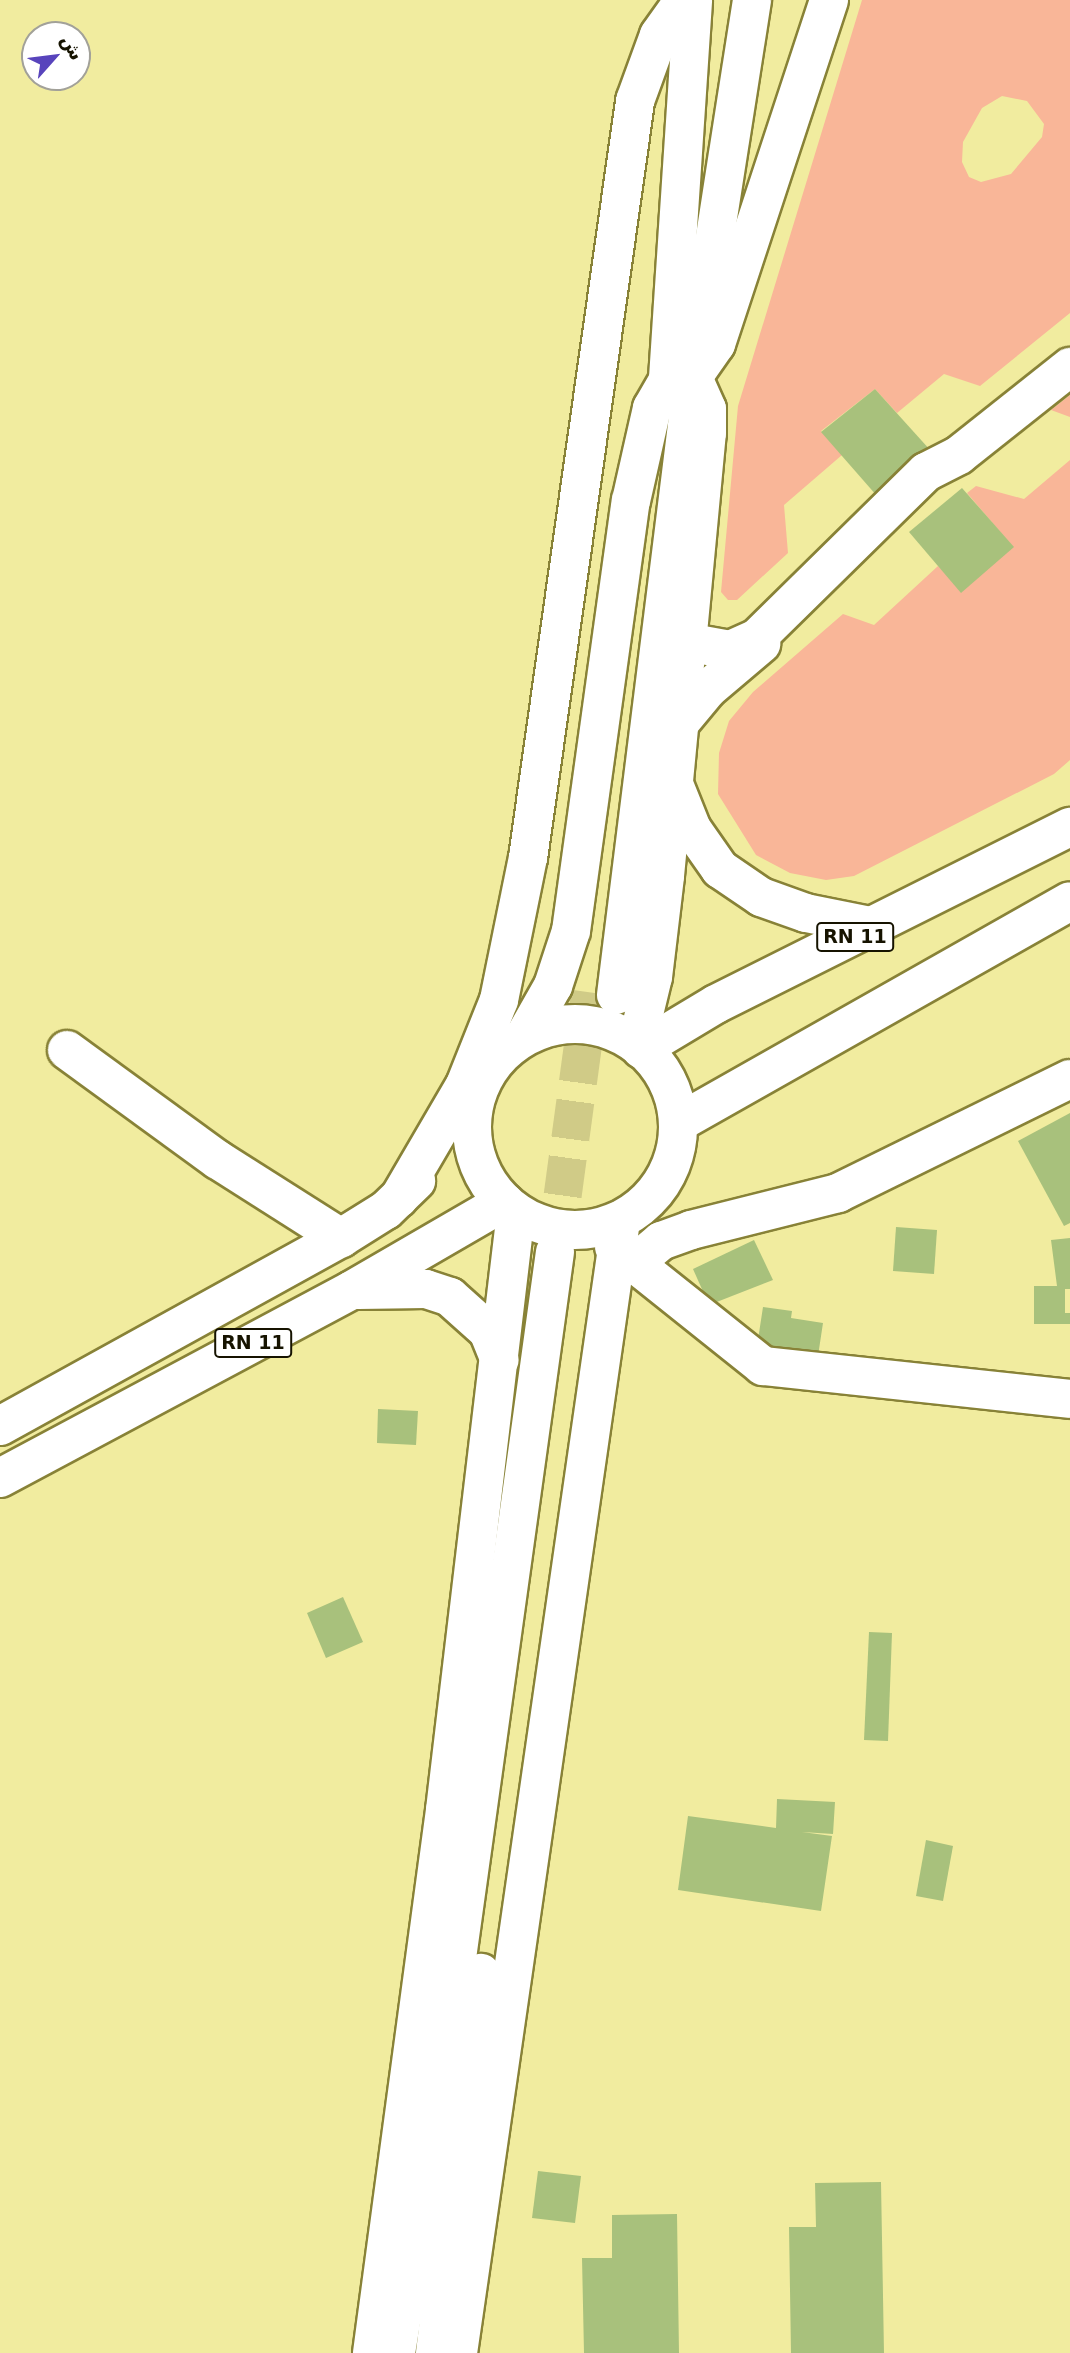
<!DOCTYPE html>
<html>
<head>
<meta charset="utf-8">
<style>
  body { margin:0 }
  #map { position:relative; width:1070px; height:2353px; overflow:hidden; background:#f1ec9f; font-family:"DejaVu Sans","Noto Sans Arabic",sans-serif }
  div>[style] { position:absolute }
  [style*='--x'] { left:calc(var(--x)*1px); top:calc(var(--y)*1px); width:calc(var(--w)*1px); rotate:calc(var(--a)*1deg) }
  .green>* { inset:0; background:#f9b698 }
  .building>* { inset:0; background:#a8c17c }
  .major-tunnel>* { height:38px; margin-top:-19px; transform-origin:0; background:repeating-linear-gradient(90deg,#d0cb87 0 38px,transparent 0 57px) }
  .roads { filter:drop-shadow(2px 0 #888237) drop-shadow(-2px 0 #888237) drop-shadow(0 2px #888237) drop-shadow(0 -2px #888237) }
  .minor>* { height:38px; margin:-19px; padding:0 19px; transform-origin:19px; border-radius:19px; background:#fff }
  .major>* { height:38px; margin:-19px; padding:0 19px; transform-origin:19px; border-radius:19px; background:#fff }
  .highway>* { height:38px; margin:-19px; padding:0 19px; transform-origin:19px; border-radius:19px; background:#fff }
  .highway>.ring { margin:-19px; padding:0; box-sizing:content-box; background:none; border:38px solid #fff; border-radius:50% }
  span { translate:-50% -50%; white-space:nowrap; text-align:center; line-height:1.15; -webkit-text-stroke:5px #fff; paint-order:stroke }
  .shield-label span { padding:2px 5px; background:#fff; border:2px solid; border-radius:5px; -webkit-text-stroke-width:0 }
  .shield-label { font-size:19px; color:#161300; font-weight:700 }
  .north { position:absolute; left:21px; top:21px; width:70px; height:70px; box-sizing:border-box; background:#fff; border:2px solid #a2a199; border-radius:50%; rotate:62deg; font-size:19px; font-weight:700; line-height:28px; text-align:center; color:#161300 }
  .north::after { content:''; display:block; margin:auto; width:24px; height:32px; background:#5844bc; clip-path:polygon(50% 0,100% 100%,50% 72%,0 100%) }
</style>
</head>
<body>
<div id="map">
  <div class="green">
    <i style="clip-path:polygon(evenodd,862px 0,1070px 0,1070px 313px,980px 386px,944px 374px,897px 413px,875px 389px,821px 431px,842px 455px,784px 505px,788px 553px,737px 600px,728px 600px,721px 592px,738px 406px,862px 0,1002px 96px,1027px 101px,1044px 124px,1042px 137px,1011px 174px,981px 182px,969px 177px,962px 162px,963px 142px,982px 108px,1002px 96px)"></i>
    <i style="clip-path:polygon(1070px 395px,1070px 417px,1051px 410px)"></i>
    <i style="clip-path:polygon(1070px 460px,1070px 760px,1054px 774px,854px 876px,826px 880px,790px 873px,756px 855px,718px 794px,719px 753px,729px 721px,753px 692px,843px 614px,874px 625px,938px 566px,943px 571px,1013px 547px,967px 493px,976px 486px,1024px 499px)"></i>
  </div>
  <div class="building">
    <i style="clip-path:polygon(875px 389px,931px 451px,877px 496px,821px 432px)"></i>
    <i style="clip-path:polygon(962px 488px,1014px 547px,961px 593px,909px 532px)"></i>
    <i style="clip-path:polygon(1070px 1113px,1070px 1223px,1064px 1226px,1018px 1141px)"></i>
    <i style="clip-path:polygon(896px 1227px,937px 1230px,934px 1274px,893px 1271px)"></i>
    <i style="clip-path:polygon(1070px 1238px,1070px 1289px,1065px 1289px,1065px 1313px,1070px 1313px,1070px 1324px,1034px 1324px,1034px 1286px,1057px 1286px,1051px 1240px)"></i>
    <i style="clip-path:polygon(754px 1240px,773px 1280px,709px 1305px,693px 1269px)"></i>
    <i style="clip-path:polygon(763px 1307px,792px 1311px,791px 1318px,823px 1323px,818px 1356px,757px 1346px)"></i>
    <i style="clip-path:polygon(378px 1409px,418px 1411px,416px 1445px,377px 1443px)"></i>
    <i style="clip-path:polygon(343px 1597px,363px 1642px,326px 1658px,307px 1613px)"></i>
    <i style="clip-path:polygon(869px 1632px,892px 1633px,888px 1741px,864px 1740px)"></i>
    <i style="clip-path:polygon(777px 1799px,835px 1802px,833px 1834px,802px 1832px,832px 1836px,821px 1911px,678px 1890px,688px 1816px,776px 1828px)"></i>
    <i style="clip-path:polygon(926px 1840px,953px 1846px,943px 1901px,916px 1896px)"></i>
    <i style="clip-path:polygon(538px 2171px,581px 2176px,575px 2223px,532px 2218px)"></i>
    <i style="clip-path:polygon(881px 2182px,884px 2353px,791px 2353px,789px 2227px,816px 2227px,815px 2183px)"></i>
    <i style="clip-path:polygon(677px 2214px,679px 2353px,584px 2353px,582px 2258px,612px 2258px,612px 2215px)"></i>
  </div>
  <div class="major-tunnel">
    <i style="--x:555;--y:1252;--w:262;--a:-82.3"></i>
  </div>
  <div class="roads">
    <div class="minor">
      <i style="--x:686;--y:642;--w:45;--a:10.3"></i>
      <i style="--x:730;--y:650;--w:30;--a:-24"></i>
      <i style="--x:757;--y:638;--w:237;--a:-44.5"></i>
      <i style="--x:926;--y:472;--w:37;--a:-27"></i>
      <i style="--x:959;--y:455;--w:142;--a:-38.4"></i>
      <i style="--x:678;--y:725;--w:47;--a:-50.2"></i>
      <i style="--x:708;--y:689;--w:70;--a:-40.3"></i>
      <i style="--x:524;--y:1037;--w:59;--a:-60.4"></i>
      <i style="--x:553;--y:986;--w:58;--a:-71.9"></i>
      <i style="--x:571;--y:931;--w:434;--a:-82.1"></i>
      <i style="--x:631;--y:501;--w:95;--a:-77.3"></i>
      <i style="--x:652;--y:408;--w:32;--a:-60"></i>
      <i style="--x:637;--y:1043;--w:68;--a:-76.4"></i>
      <i style="--x:653;--y:977;--w:102;--a:-83.2"></i>
      <i style="--x:665;--y:876;--w:445;--a:-84.6"></i>
      <i style="--x:707;--y:433;--w:24;--a:-90"></i>
      <i style="--x:707;--y:409;--w:35;--a:-114"></i>
      <i style="--x:693;--y:377;--w:40;--a:-55.1"></i>
      <i style="--x:716;--y:344;--w:362;--a:-71.8"></i>
      <i style="--x:67;--y:1050;--w:187;--a:36.1"></i>
      <i style="--x:218;--y:1160;--w:146;--a:32.4"></i>
      <i style="--x:614;--y:1247;--w:191;--a:38.6"></i>
      <i style="--x:763;--y:1366;--w:309;--a:6.1"></i>
      <i style="--x:636;--y:1262;--w:33;--a:-40"></i>
      <i style="--x:661;--y:1241;--w:32;--a:-20"></i>
      <i style="--x:691;--y:1230;--w:152;--a:-14.1"></i>
      <i style="--x:838;--y:1193;--w:258;--a:-26.2"></i>
    </div>
    <div class="major">
      <i style="--x:667;--y:393;--w:394;--a:-86.2"></i>
      <i style="--x:616;--y:995;--w:623;--a:-82.9"></i>
      <i style="--x:693;--y:377;--w:382;--a:-81.1"></i>
      <i style="--x:396;--y:2353;--w:261;--a:-80.8"></i>
      <i style="--x:438;--y:2095;--w:851;--a:-82.1"></i>
      <i style="--x:435;--y:2353;--w:383;--a:-83.1"></i>
    </div>
    <div class="highway">
      <i style="--x:674;--y:784;--w:48;--a:68.2"></i>
      <i style="--x:692;--y:829;--w:49;--a:55"></i>
      <i style="--x:720;--y:869;--w:50;--a:34.3"></i>
      <i style="--x:761;--y:897;--w:48;--a:19.6"></i>
      <i style="--x:806;--y:913;--w:70;--a:11.5"></i>
      <i class="ring" style="left:472px;top:1024px;width:168px;height:168px"></i>
      <i style="--x:641;--y:1049;--w:87;--a:-31"></i>
      <i style="--x:716;--y:1004;--w:396;--a:-26.6"></i>
      <i style="--x:678;--y:1123;--w:450;--a:-29.5"></i>
      <i style="--x:399;--y:1198;--w:131;--a:-59.7"></i>
      <i style="--x:465;--y:1085;--w:92;--a:-68.2"></i>
      <i style="--x:499;--y:1000;--w:145;--a:-78.5"></i>
      <i style="--x:528;--y:858;--w:765;--a:-81.95"></i>
      <i style="--x:635;--y:101;--w:70;--a:-70"></i>
      <i style="--x:659;--y:35;--w:43;--a:-54.5"></i>
      <i style="--x:358;--y:1290;--w:68;--a:-0.8"></i>
      <i style="--x:426;--y:1289;--w:25;--a:18"></i>
      <i style="--x:450;--y:1297;--w:51;--a:41.8"></i>
      <i style="--x:488;--y:1331;--w:31;--a:68"></i>
      <i style="--x:0;--y:1426;--w:389;--a:-28.9"></i>
      <i style="--x:341;--y:1238;--w:53;--a:-31.9"></i>
      <i style="--x:386;--y:1210;--w:42;--a:-44"></i>
      <i style="--x:0;--y:1478;--w:399;--a:-28.1"></i>
      <i style="--x:352;--y:1290;--w:176;--a:-30.1"></i>
      <i style="--x:372;--y:2353;--w:548;--a:-82.34"></i>
      <i style="--x:445;--y:1810;--w:602;--a:-83.23"></i>
      <i style="--x:458;--y:2353;--w:1145;--a:-81.81"></i>
    </div>
  </div>
  <div class="shield-label">
    <span style="left:855px;top:937px">RN 11</span>
    <span style="left:253px;top:1343px">RN 11</span>
  </div>
  <div class="north">ش</div>
</div>
</body>
</html>
